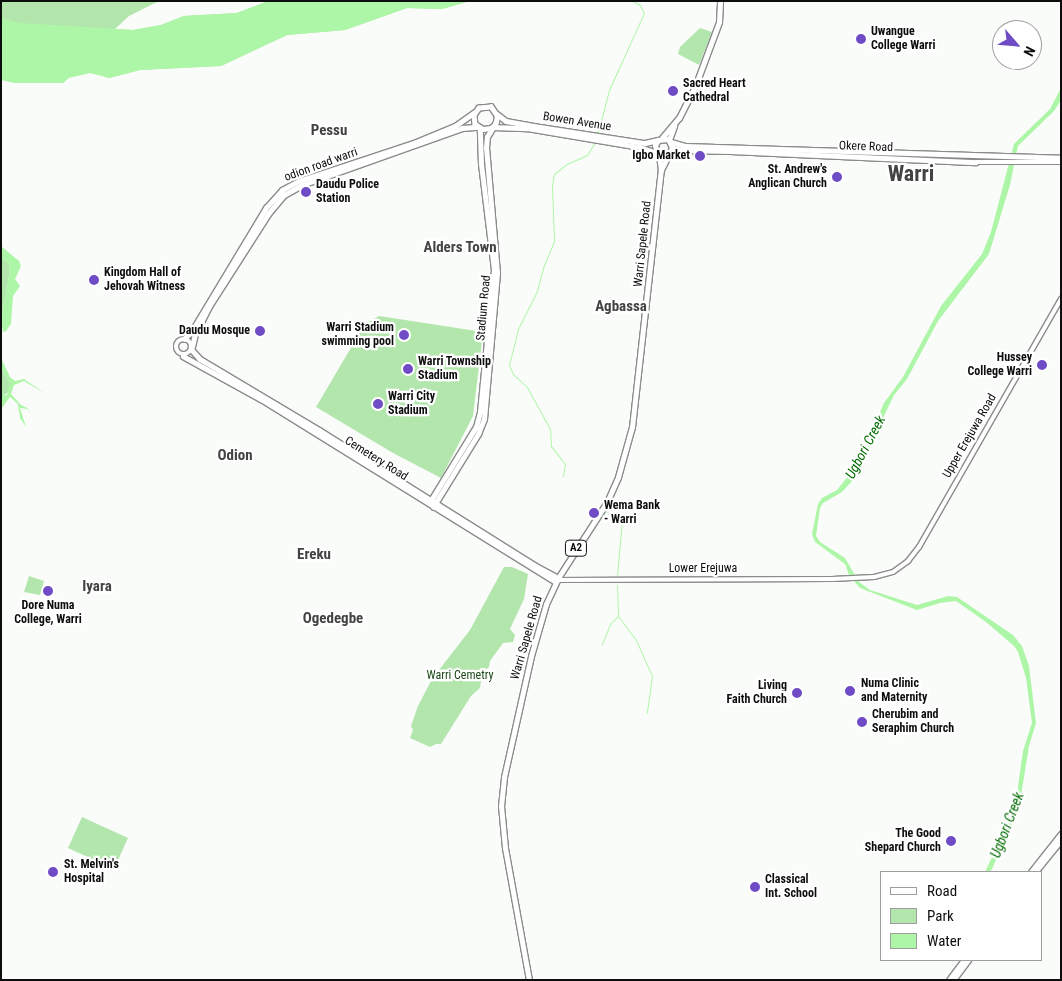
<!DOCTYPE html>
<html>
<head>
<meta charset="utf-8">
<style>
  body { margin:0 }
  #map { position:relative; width:1062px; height:981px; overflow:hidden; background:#fafcfa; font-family:"Roboto Condensed",sans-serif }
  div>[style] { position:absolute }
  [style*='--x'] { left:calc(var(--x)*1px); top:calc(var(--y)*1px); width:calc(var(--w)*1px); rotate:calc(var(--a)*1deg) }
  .green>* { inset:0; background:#b3e6ad }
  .water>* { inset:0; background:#aef6a7 }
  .stream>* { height:1px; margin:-0.5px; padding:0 0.5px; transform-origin:0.5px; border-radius:0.5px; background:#aef6a7 }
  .roads { filter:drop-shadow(1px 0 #8a8c8a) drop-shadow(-1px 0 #8a8c8a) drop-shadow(0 1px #8a8c8a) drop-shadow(0 -1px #8a8c8a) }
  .tertiary>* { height:4px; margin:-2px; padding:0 2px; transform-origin:2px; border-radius:2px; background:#fff }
  .secondary>* { height:4.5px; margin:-2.25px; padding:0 2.25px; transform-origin:2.25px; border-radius:2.25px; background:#fff }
  .secondary>.ring { margin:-2.25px; padding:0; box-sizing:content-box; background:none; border:4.5px solid #fff; border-radius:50% }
  .primary>* { height:4.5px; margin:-2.25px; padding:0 2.25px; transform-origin:2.25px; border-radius:2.25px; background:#fff }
  .trunk>* { height:5px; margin:-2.5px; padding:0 2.5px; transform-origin:2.5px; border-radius:2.5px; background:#fff }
  .dots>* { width:14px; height:14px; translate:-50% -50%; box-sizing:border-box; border:2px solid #fff; border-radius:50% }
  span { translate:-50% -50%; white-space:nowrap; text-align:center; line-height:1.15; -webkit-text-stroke:4.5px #fff; paint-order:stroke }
  .shield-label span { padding:1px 4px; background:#fff; border:1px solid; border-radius:4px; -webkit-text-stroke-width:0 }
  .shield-label { font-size:11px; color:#0d0d0d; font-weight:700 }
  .poi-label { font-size:12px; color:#0d0d0d; font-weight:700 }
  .left { translate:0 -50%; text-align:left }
  .right { translate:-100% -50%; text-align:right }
  .street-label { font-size:12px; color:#0d0d0d }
  .park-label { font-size:12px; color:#1a4917 }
  .water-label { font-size:14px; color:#016c00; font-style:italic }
  .quarter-label { font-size:15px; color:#424442; font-weight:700 }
  .town-label { font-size:22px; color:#424442; font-weight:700 }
  .frame { position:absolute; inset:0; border:2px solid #0d0d0d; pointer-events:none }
  .legend { position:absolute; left:880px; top:871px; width:162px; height:90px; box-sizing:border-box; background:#fff; border:1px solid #9e9e9e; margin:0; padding:6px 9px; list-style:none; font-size:15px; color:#0d0d0d }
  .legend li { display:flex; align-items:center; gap:10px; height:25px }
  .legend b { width:25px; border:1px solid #9e9e9e }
  .north { position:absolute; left:992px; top:20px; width:50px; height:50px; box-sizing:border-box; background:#fff; border:1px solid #9e9e9e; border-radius:50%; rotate:117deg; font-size:14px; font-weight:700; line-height:20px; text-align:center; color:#0d0d0d }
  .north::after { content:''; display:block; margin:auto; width:18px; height:22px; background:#6f4cc5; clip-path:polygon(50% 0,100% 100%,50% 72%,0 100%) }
</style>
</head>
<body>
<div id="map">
  <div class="green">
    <i style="clip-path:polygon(1px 1px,159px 1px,129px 16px,115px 29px,133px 30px,161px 25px,184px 16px,237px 13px,268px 1px,470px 1px,442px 9px,407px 8px,345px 30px,287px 35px,221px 66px,140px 70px,109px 78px,1px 35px)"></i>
    <i style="clip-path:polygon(700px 28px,712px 32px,699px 65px,678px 54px,680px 47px)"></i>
    <i style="clip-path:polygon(1px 257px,9px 264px,10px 272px,1px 320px)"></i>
    <i style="clip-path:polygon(379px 316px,483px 332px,473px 416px,441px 478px,393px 453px,316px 407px,365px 324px)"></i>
    <i style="clip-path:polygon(1px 367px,10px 383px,9px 392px,3px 396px,1px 396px)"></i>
    <i style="clip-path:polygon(504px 567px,512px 567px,528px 574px,524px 599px,510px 629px,515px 635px,513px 642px,503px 643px,490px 661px,489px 667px,482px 673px,480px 688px,471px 696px,441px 744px,436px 744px,430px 747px,410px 738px,413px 730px,411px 726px,418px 706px,432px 679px,470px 630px)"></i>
    <i style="clip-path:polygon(29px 576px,44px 581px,40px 595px,24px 592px)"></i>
    <i style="clip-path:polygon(82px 817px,128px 838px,114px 869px,68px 848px)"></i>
  </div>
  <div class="water">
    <i style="clip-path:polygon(268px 1px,470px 1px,442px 9px,407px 8px,345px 30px,287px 35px,221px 66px,140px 70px,109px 78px,90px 73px,69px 78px,63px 83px,14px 83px,1px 80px,1px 18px,20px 23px,133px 30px,161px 25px,184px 16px,237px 13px)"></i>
    <i style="clip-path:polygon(1061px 88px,1061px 100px,1054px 111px,1018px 146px,1010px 185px,989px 254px,938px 321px,907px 379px,894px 395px,854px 479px,842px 492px,823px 503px,820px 508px,816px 536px,820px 542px,845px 558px,859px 582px,870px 590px,917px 605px,948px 596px,957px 597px,1013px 635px,1022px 646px,1029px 666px,1036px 723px,1029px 746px,1019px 808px,992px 869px,990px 872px,985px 872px,1015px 808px,1023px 751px,1032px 723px,1026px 678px,1018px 652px,1014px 646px,986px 622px,956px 601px,940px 603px,917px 610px,860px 588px,849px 575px,845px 564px,815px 542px,812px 534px,818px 504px,822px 498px,837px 490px,849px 475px,857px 463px,884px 403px,903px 377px,941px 306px,982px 254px,991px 232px,1014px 144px,1050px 109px)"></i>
    <i style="clip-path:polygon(1px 246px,19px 261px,21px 266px,15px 279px,20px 286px,13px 296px,11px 324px,6px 331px,3px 332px,1px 320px,10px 272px,9px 264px,1px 257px)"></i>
    <i style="clip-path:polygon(1px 358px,10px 377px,15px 381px,24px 379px,46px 394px,24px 381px,14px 385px,11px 394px,21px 405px,27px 408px,31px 413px,27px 409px,20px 408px,26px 427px,20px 418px,18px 404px,10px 397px,2px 408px,1px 427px,1px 396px,7px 395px,10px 383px,1px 367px)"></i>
  </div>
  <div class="stream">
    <i style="--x:598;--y:132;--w:43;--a:-75.3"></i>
    <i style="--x:609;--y:90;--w:85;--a:-65.6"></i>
    <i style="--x:644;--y:13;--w:9;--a:-117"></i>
    <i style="--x:640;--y:5;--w:9;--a:-153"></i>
    <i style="--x:563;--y:476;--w:12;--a:-81"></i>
    <i style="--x:565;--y:464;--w:23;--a:-128"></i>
    <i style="--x:551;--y:446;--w:17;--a:-93"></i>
    <i style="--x:550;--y:429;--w:48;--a:-118.7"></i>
    <i style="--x:527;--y:387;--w:19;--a:-137"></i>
    <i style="--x:513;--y:374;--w:10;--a:-114"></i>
    <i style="--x:509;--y:365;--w:37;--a:-76"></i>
    <i style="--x:518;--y:329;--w:42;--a:-63.4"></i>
    <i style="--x:537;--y:291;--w:27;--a:-75"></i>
    <i style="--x:544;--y:265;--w:26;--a:-67"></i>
    <i style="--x:554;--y:241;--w:55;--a:-92.1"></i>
    <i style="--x:552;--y:186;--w:12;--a:-81"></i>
    <i style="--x:554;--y:174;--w:16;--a:-38"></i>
    <i style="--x:567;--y:164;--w:22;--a:-24"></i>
    <i style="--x:587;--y:155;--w:15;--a:-58"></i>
    <i style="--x:607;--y:512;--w:17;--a:28"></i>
    <i style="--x:622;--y:520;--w:56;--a:95.1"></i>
    <i style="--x:617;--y:585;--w:31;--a:88"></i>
    <i style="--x:618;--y:616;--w:30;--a:53"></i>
    <i style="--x:636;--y:640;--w:39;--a:66"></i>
    <i style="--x:652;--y:676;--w:37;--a:98"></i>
    <i style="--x:602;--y:644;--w:22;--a:-68"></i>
    <i style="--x:610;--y:624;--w:10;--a:-45"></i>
  </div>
  <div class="roads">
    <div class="tertiary">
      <i style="--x:557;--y:580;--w:275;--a:-0.2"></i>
      <i style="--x:832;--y:579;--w:42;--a:-2.7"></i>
      <i style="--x:874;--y:577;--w:20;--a:-15"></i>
      <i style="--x:893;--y:572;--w:19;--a:-36"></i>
      <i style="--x:908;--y:561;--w:18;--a:-52"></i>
      <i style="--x:919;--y:547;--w:286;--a:-60.2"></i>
    </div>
    <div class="secondary">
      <i style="--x:497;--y:114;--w:11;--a:38"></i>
      <i style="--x:506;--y:121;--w:35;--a:10"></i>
      <i style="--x:540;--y:127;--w:106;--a:8.7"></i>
      <i style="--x:645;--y:143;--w:13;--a:-13"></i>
      <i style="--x:492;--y:127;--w:35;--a:2"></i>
      <i style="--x:527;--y:128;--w:114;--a:9.6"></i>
      <i style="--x:639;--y:147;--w:19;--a:18"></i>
      <i style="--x:671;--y:142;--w:15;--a:16"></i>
      <i style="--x:685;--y:146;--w:376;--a:1.8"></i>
      <i style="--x:671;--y:152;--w:9;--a:-13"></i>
      <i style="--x:680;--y:150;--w:50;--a:1.1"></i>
      <i style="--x:730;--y:151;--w:246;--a:2.6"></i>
      <i style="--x:976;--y:162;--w:85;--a:0"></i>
      <i class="ring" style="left:176px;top:339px;width:11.5px;height:11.5px"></i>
      <i style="--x:184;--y:339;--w:11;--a:-45"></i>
      <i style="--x:192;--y:331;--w:144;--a:-59"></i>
      <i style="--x:266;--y:208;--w:24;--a:-48"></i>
      <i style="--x:282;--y:190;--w:19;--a:-28"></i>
      <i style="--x:299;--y:181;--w:123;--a:-18.4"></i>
      <i style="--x:416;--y:142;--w:42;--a:-22.3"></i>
      <i style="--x:455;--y:126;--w:24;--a:-35"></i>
      <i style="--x:192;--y:347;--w:13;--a:-77"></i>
      <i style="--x:195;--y:334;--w:29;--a:-63"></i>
      <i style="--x:208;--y:308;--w:112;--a:-57.4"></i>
      <i style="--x:268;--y:214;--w:25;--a:-50"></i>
      <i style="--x:284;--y:195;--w:21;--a:-29"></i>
      <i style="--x:302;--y:185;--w:170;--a:-19.6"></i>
      <i style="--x:462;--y:128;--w:16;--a:-4"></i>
      <i style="--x:192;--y:350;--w:12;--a:48"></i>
      <i style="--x:200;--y:359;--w:139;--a:30.8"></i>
      <i style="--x:319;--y:430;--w:254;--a:32.1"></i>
      <i style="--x:534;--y:565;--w:27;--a:28"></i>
      <i style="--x:183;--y:356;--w:89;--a:28.9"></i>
      <i style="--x:261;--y:399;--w:347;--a:31.8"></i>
      <i style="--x:430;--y:502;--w:88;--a:-58.5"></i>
      <i style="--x:476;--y:427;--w:16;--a:-75"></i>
      <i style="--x:480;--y:412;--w:143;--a:-84.4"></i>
      <i style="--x:494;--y:270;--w:107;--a:-97"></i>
      <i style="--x:481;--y:164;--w:36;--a:-92"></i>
      <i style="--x:433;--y:507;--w:86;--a:-58.3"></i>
      <i style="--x:478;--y:434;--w:16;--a:-68"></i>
      <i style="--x:484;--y:419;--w:147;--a:-84.9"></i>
      <i style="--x:497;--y:273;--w:125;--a:-95"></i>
      <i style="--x:486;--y:148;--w:11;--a:-85"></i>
      <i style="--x:487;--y:137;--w:17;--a:-59"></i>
      <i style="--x:496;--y:122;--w:6;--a:-81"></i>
      <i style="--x:497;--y:116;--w:11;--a:-124"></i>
      <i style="--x:491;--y:107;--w:12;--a:175"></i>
      <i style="--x:479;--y:108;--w:9;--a:126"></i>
      <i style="--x:474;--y:115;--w:9;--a:84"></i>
      <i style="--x:475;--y:124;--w:9;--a:32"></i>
      <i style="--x:483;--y:129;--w:8;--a:-7"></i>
      <i style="--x:1031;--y:872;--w:48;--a:-51.7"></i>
      <i style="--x:1035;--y:872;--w:41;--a:-50.9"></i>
      <i style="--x:949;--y:980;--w:25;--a:-53"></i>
      <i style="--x:953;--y:980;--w:25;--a:-53"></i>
    </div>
    <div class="primary">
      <i style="--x:662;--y:138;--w:26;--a:-50"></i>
      <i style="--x:679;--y:118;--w:38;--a:-63"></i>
      <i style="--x:696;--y:84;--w:66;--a:-69.6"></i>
      <i style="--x:719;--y:22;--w:21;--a:-87"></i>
      <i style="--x:669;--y:140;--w:15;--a:-70"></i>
    </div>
    <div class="trunk">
      <i style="--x:661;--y:170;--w:25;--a:-64"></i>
      <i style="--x:672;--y:147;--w:9;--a:-117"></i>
      <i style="--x:668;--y:139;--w:10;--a:174"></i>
      <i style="--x:658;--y:140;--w:6;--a:121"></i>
      <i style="--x:655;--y:145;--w:8;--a:76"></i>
      <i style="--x:657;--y:153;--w:5;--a:37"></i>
      <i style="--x:661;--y:156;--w:8;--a:-14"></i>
      <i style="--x:529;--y:980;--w:134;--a:-100.3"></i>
      <i style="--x:505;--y:848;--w:42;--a:-95.4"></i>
      <i style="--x:501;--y:806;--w:29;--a:-84"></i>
      <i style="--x:504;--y:777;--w:124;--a:-77.4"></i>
      <i style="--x:531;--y:656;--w:54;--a:-73.9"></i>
      <i style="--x:546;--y:604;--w:29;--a:-65"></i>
      <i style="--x:558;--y:578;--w:90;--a:-57.2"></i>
      <i style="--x:607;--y:502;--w:27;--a:-66"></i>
      <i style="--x:618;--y:477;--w:52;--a:-74.4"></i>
      <i style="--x:632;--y:427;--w:259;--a:-83.6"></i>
      <i style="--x:661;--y:170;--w:15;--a:-98"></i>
    </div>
  </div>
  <div class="dots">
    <i style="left:861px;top:39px;background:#6f4cc5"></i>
    <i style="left:673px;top:91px;background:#6f4cc5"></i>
    <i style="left:700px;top:156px;background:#6f4cc5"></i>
    <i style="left:837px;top:177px;background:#6f4cc5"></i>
    <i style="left:306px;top:192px;background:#6f4cc5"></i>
    <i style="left:94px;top:280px;background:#6f4cc5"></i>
    <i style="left:260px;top:331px;background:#6f4cc5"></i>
    <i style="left:404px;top:335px;background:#6f4cc5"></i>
    <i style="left:1042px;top:365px;background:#6f4cc5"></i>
    <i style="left:408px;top:369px;background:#6f4cc5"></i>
    <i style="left:378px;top:404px;background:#6f4cc5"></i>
    <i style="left:594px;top:513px;background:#6f4cc5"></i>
    <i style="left:48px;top:591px;background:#6f4cc5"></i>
    <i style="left:850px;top:691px;background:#6f4cc5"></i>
    <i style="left:797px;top:693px;background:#6f4cc5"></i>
    <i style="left:862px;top:722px;background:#6f4cc5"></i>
    <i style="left:951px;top:841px;background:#6f4cc5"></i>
    <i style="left:53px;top:872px;background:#6f4cc5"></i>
    <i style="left:755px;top:887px;background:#6f4cc5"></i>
  </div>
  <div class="shield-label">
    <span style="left:576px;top:548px">A2</span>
  </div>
  <div class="poi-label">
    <span class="left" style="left:871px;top:39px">Uwangue<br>College Warri</span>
    <span class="left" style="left:683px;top:91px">Sacred Heart<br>Cathedral</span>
    <span class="right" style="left:690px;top:156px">Igbo Market</span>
    <span class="right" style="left:827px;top:177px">St. Andrew's<br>Anglican Church</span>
    <span class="left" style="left:316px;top:192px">Daudu Police<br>Station</span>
    <span class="left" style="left:104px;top:280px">Kingdom Hall of<br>Jehovah Witness</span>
    <span class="right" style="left:394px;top:335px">Warri Stadium<br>swimming pool</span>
    <span class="right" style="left:250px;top:331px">Daudu Mosque</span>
    <span class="right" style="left:1032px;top:365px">Hussey<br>College Warri</span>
    <span class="left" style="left:418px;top:369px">Warri Township<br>Stadium</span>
    <span class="left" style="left:388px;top:404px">Warri City<br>Stadium</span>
    <span class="left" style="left:604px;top:513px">Wema Bank<br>- Warri</span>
    <span style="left:48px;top:613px">Dore Numa<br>College, Warri</span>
    <span class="left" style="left:861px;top:691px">Numa Clinic<br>and Maternity</span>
    <span class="right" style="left:787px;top:693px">Living<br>Faith Church</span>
    <span class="left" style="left:872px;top:722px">Cherubim and<br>Seraphim Church</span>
    <span class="right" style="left:941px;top:841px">The Good<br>Shepard Church</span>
    <span class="left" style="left:64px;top:872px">St. Melvin's<br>Hospital</span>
    <span class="left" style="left:765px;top:887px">Classical<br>Int. School</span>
  </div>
  <div class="street-label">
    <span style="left:577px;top:122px;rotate:9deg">Bowen Avenue</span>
    <span style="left:866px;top:147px;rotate:2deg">Okere Road</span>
    <span style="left:321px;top:165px;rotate:-20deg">odion road warri</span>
    <span style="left:643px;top:244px;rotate:-84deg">Warri Sapele Road</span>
    <span style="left:484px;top:308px;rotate:-85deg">Stadium Road</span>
    <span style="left:970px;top:436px;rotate:-60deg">Upper Erejuwa Road</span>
    <span style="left:376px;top:459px;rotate:32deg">Cemetery Road</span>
    <span style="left:703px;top:569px">Lower Erejuwa</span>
    <span style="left:527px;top:638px;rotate:-74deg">Warri Sapele Road</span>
  </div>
  <div class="park-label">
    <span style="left:460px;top:676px">Warri Cemetry</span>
  </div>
  <div class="water-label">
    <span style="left:865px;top:447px;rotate:-62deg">Ugbori Creek</span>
    <span style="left:1007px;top:825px;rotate:-69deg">Ugbori Creek</span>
  </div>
  <div class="quarter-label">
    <span style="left:329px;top:131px">Pessu</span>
    <span style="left:460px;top:248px">Alders Town</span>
    <span style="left:621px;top:307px">Agbassa</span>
    <span style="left:235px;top:456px">Odion</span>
    <span style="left:314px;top:555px">Ereku</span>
    <span style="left:97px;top:587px">Iyara</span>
    <span style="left:333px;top:619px">Ogedegbe</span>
  </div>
  <div class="town-label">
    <span style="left:911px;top:174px">Warri</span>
  </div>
  <div class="frame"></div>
  <ul class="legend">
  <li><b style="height:6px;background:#fff"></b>Road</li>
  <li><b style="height:14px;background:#b3e6ad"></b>Park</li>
  <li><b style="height:14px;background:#aef6a7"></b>Water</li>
  </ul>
  <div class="north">N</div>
</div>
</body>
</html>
